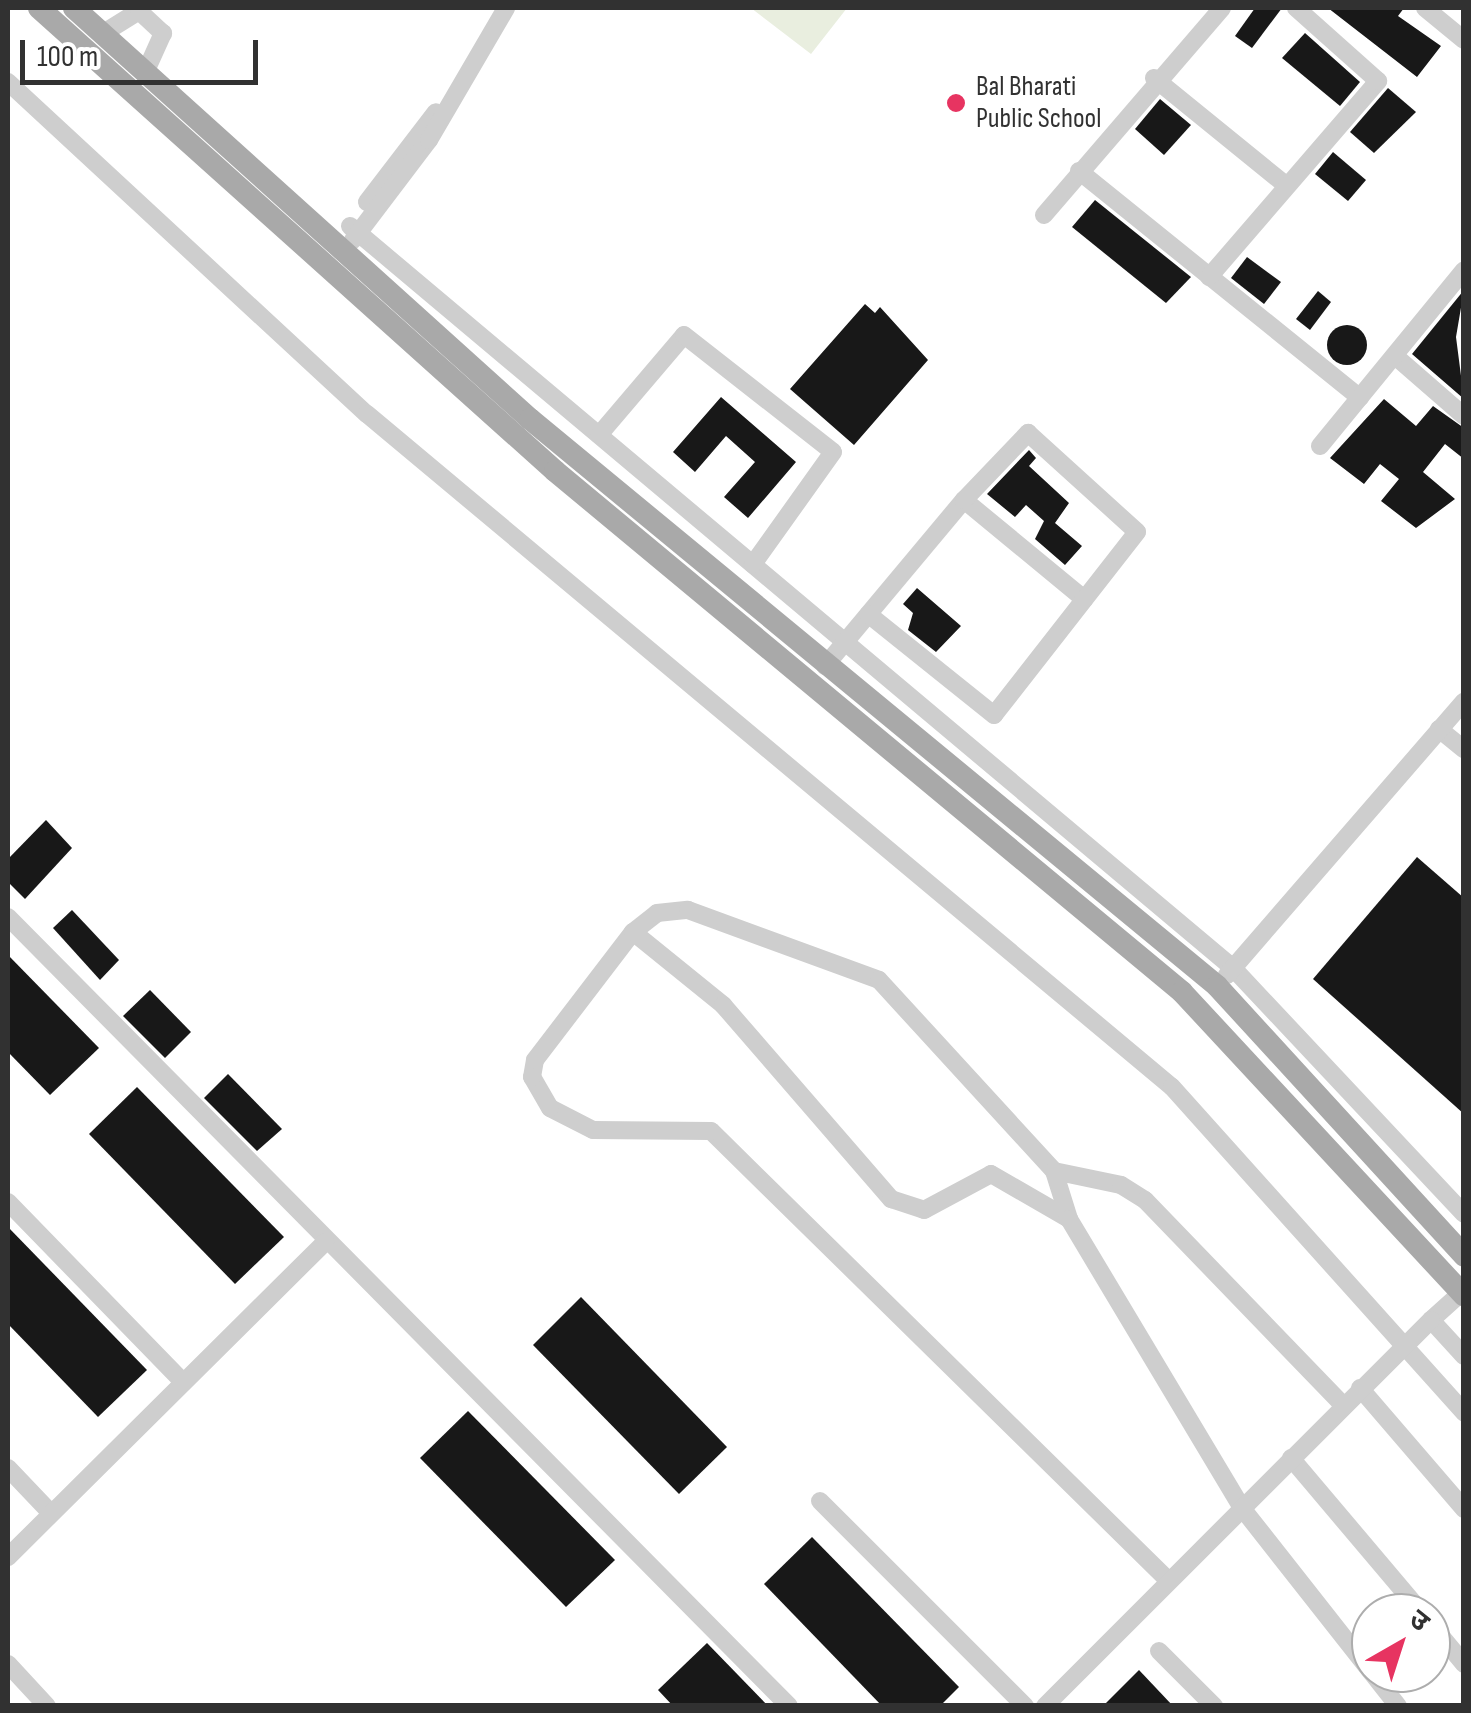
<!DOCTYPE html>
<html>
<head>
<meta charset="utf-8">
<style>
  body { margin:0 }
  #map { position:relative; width:1471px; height:1713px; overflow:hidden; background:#fff; font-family:"Sofia Sans Condensed","Noto Sans Devanagari",sans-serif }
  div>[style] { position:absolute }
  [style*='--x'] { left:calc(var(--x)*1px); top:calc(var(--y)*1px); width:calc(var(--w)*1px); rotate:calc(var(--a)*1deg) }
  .green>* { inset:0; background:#e9eedf }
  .building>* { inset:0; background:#181818 }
  .round { border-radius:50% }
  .minor>* { height:18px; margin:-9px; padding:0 9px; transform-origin:9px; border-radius:9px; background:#cecece }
  .major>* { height:22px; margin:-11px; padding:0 11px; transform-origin:11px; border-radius:11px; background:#a9a9a9 }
  .dots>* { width:28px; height:28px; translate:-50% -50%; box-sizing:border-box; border:5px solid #fff; border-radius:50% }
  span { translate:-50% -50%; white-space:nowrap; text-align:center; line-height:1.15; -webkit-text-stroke:10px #fff; paint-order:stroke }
  .poi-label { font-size:28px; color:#313131 }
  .left { translate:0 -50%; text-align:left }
  .frame { position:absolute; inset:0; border:10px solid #313131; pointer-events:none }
  .north { position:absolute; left:1351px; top:1593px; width:100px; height:100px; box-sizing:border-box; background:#fff; border:2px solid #adadad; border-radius:50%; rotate:39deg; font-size:28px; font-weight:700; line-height:40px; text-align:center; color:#313131 }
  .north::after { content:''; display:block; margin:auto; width:35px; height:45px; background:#e73461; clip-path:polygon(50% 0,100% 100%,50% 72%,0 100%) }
  .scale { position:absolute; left:20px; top:40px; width:238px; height:45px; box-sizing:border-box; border:5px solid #313131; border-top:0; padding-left:12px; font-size:30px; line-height:35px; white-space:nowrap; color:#313131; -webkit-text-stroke:8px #fff; paint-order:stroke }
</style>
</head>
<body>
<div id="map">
  <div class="green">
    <i style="clip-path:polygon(751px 8px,847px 8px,811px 54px)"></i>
  </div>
  <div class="building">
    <i style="clip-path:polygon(1255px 8px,1282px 8px,1252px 48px,1235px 36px)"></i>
    <i style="clip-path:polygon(1328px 8px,1404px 8px,1398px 16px,1441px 46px,1417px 77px)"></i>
    <i style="clip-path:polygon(1305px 33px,1360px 82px,1340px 106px,1282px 58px)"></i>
    <i style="clip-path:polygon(1388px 88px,1416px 112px,1374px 153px,1350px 132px)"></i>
    <i style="clip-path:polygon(1160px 99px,1191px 125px,1164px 155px,1135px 129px)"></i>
    <i style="clip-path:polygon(1333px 152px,1366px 180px,1348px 201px,1315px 174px)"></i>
    <i style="clip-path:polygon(1095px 200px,1191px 277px,1166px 303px,1072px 227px)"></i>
    <i style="clip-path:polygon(1247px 257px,1281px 282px,1264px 304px,1231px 278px)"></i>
    <i style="clip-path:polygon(1464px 290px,1456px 337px,1464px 399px,1412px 354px)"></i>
    <i style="clip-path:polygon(1318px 291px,1331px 302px,1310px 330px,1296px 319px)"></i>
    <i style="clip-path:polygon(865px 304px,875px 313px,880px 307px,928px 360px,854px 445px,790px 389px)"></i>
    <i class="round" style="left:1327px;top:325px;width:40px;height:40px"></i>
    <i style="clip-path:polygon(721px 397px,796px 462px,748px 518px,724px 497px,755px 462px,726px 436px,695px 472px,673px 452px)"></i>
    <i style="clip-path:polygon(1384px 399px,1416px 426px,1433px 406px,1464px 428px,1464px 459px,1445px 444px,1423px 472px,1455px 499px,1416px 528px,1381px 501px,1399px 479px,1380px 464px,1364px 484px,1330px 458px)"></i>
    <i style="clip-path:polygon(1029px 450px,1036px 458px,1029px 466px,1069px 503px,1055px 523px,1082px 546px,1065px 565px,1035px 539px,1044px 521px,1026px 505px,1015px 517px,987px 494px)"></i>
    <i style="clip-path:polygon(917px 588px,961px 626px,936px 652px,908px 630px,913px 613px,903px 604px)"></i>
    <i style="clip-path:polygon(46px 820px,72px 848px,25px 899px,8px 882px,8px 859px)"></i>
    <i style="clip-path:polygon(1417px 857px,1464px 898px,1464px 1114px,1313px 979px)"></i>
    <i style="clip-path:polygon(72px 910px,119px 960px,100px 980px,53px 928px)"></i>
    <i style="clip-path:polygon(8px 955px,99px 1048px,50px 1095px,8px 1052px)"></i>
    <i style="clip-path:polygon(150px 990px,191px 1032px,165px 1058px,123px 1016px)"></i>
    <i style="clip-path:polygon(228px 1074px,282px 1129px,257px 1151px,204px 1098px)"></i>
    <i style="clip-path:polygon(137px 1087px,284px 1237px,235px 1284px,89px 1134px)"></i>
    <i style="clip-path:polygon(8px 1227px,147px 1370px,98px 1417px,8px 1324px)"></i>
    <i style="clip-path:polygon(581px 1297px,727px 1447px,679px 1494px,533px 1345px)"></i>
    <i style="clip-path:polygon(468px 1411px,615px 1560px,566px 1607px,420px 1458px)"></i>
    <i style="clip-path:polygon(812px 1537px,959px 1687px,940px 1706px,882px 1706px,764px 1584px)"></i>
    <i style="clip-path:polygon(707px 1643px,768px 1706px,673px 1706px,658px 1690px)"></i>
    <i style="clip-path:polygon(1139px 1670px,1173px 1706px,1103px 1706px)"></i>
  </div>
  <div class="minor">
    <i style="--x:1425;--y:8;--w:50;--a:39.4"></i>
    <i style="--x:102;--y:34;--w:44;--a:-31.9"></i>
    <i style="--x:139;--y:11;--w:33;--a:43"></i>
    <i style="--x:163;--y:33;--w:44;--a:114.2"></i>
    <i style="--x:1154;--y:78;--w:171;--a:39.1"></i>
    <i style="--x:8;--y:82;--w:489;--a:42.8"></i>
    <i style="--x:367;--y:414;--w:1049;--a:39.9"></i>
    <i style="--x:1172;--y:1087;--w:438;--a:48.1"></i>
    <i style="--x:1079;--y:171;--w:361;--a:38.9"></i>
    <i style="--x:367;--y:202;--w:113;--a:-52.5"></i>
    <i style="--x:1044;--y:215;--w:273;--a:-49.3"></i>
    <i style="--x:350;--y:226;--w:1153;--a:40.04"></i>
    <i style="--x:1233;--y:968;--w:337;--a:46.8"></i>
    <i style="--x:353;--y:240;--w:126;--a:-52.8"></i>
    <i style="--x:429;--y:140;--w:153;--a:-59.7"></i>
    <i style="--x:1209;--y:277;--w:259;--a:-49.2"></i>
    <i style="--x:1378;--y:81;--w:110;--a:-138.3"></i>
    <i style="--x:1395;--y:356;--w:91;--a:41"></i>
    <i style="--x:599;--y:435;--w:131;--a:-49.6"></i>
    <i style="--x:684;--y:335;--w:189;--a:38.1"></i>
    <i style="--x:833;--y:452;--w:138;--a:125.5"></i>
    <i style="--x:1320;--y:446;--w:227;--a:-50.7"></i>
    <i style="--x:964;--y:500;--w:156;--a:39.5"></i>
    <i style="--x:825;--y:666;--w:217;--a:-50.1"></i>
    <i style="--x:964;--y:500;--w:93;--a:-46.3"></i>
    <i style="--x:1028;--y:433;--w:147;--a:42.2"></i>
    <i style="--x:1137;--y:532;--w:232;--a:128"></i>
    <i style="--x:994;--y:715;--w:161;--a:-141.3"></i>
    <i style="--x:1439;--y:729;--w:32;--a:39"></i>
    <i style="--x:8;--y:917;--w:1110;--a:45.29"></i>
    <i style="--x:633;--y:932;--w:116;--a:39"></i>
    <i style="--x:723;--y:1005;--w:257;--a:49.1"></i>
    <i style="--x:891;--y:1199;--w:35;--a:18"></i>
    <i style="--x:924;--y:1210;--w:76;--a:-28.2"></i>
    <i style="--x:991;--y:1174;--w:90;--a:30"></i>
    <i style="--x:1227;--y:975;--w:362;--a:-49.1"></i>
    <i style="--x:1054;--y:1171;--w:68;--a:11.8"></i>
    <i style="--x:1121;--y:1185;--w:28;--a:32"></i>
    <i style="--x:1145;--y:1200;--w:285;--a:46"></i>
    <i style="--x:8;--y:1202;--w:250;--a:45.8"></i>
    <i style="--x:1461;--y:1293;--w:40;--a:138"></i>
    <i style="--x:1431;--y:1320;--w:49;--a:47.5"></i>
    <i style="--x:1360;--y:1388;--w:160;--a:49.3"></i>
    <i style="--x:1291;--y:1458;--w:203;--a:49.8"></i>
    <i style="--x:8;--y:1468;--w:59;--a:46.4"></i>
    <i style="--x:820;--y:1501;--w:290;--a:45"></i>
    <i style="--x:8;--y:1557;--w:447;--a:-44.8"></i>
    <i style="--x:1169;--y:1581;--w:642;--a:-135.5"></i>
    <i style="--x:711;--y:1131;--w:118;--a:-179.5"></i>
    <i style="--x:593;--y:1130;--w:48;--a:-152.9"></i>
    <i style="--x:550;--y:1108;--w:36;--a:-120"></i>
    <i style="--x:532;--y:1077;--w:17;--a:-80"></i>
    <i style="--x:535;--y:1060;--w:161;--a:-52.6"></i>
    <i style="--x:633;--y:932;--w:31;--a:-38"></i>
    <i style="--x:657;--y:913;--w:31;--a:-6"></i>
    <i style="--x:688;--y:910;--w:203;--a:20.1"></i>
    <i style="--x:879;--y:980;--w:259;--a:47.5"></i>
    <i style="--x:1054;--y:1171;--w:50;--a:72.6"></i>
    <i style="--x:1069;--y:1219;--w:337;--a:59.1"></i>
    <i style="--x:1242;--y:1508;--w:209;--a:51.8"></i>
    <i style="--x:1431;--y:1624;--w:52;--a:50.5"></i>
    <i style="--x:1159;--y:1651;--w:78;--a:45"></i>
    <i style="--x:8;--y:1664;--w:57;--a:47.1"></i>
    <i style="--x:1372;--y:1673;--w:42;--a:51.8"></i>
    <i style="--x:1045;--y:1706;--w:546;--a:-45"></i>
  </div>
  <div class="major">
    <i style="--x:39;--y:8;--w:693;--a:41.9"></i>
    <i style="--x:555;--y:471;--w:815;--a:39.72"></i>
    <i style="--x:1182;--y:992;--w:414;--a:47.1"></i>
    <i style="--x:74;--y:8;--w:614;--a:42.03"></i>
    <i style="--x:530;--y:419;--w:891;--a:39.53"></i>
    <i style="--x:1217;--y:986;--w:366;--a:47.5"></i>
  </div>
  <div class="dots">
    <i style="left:956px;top:103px;background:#e73461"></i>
  </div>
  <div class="poi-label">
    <span class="left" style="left:976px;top:103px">Bal Bharati<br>Public School</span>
  </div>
  <div class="frame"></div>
  <div class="north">उ</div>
  <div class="scale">100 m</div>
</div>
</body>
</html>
